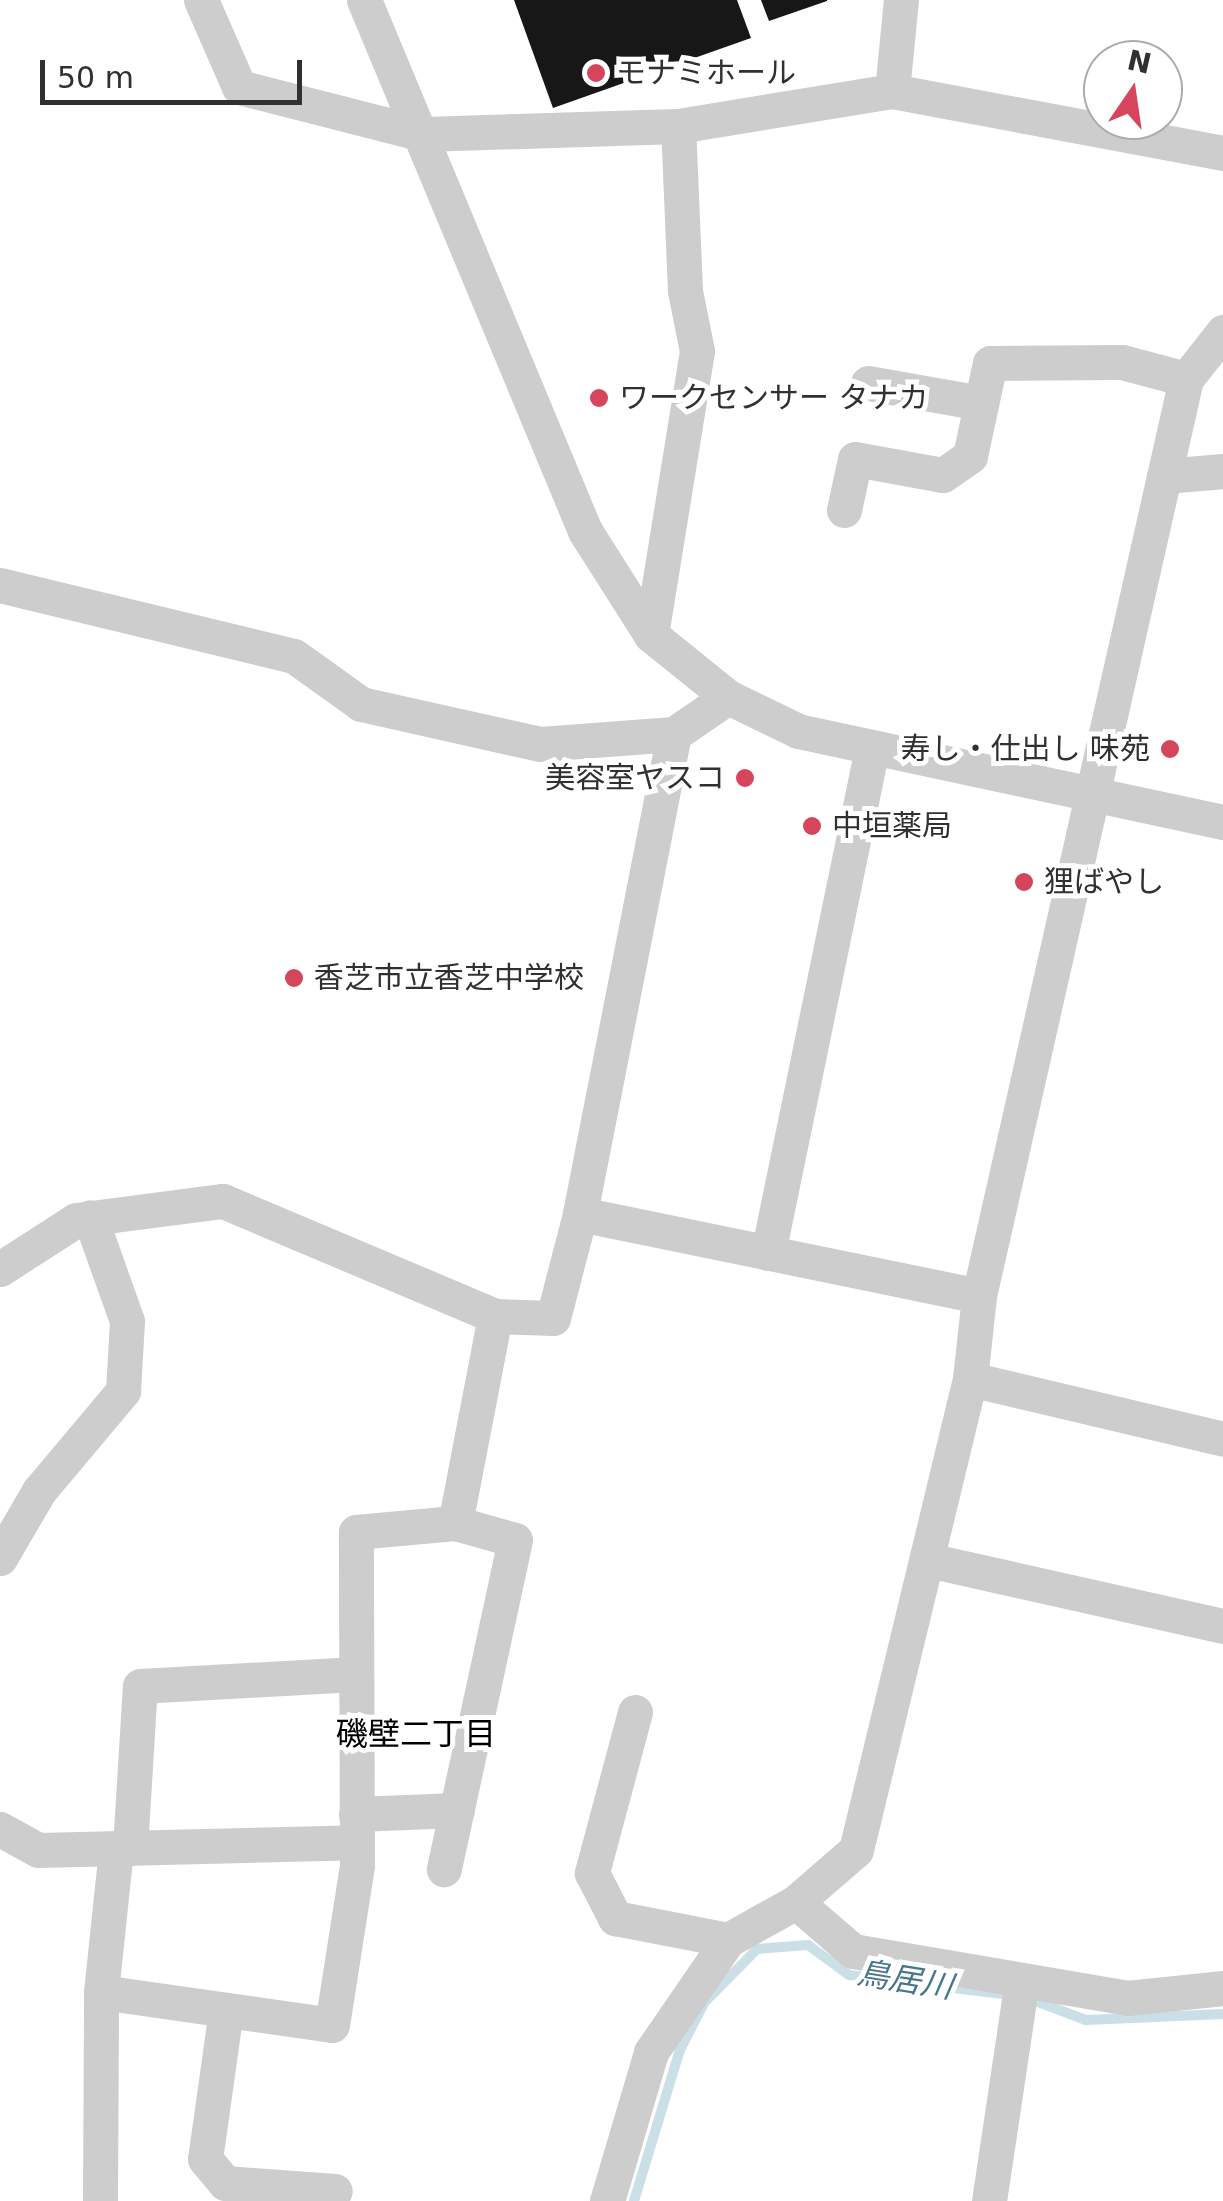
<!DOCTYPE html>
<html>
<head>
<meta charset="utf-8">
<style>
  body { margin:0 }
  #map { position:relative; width:1223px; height:2201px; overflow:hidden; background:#fff; font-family:"DejaVu Sans","Noto Sans JP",sans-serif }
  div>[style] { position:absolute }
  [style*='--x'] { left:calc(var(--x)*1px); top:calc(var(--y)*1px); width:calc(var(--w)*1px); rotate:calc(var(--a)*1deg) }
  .stream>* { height:10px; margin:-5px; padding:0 5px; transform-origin:5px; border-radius:5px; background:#cbdfe7 }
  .building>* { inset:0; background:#171717 }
  .minor>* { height:35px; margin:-17.5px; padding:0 17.5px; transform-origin:17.5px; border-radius:17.5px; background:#cdcdcd }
  .dots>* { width:28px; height:28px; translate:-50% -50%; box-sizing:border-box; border:5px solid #fff; border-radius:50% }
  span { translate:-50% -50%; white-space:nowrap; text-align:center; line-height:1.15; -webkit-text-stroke:10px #fff; paint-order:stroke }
  .poi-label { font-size:30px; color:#303030 }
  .left { translate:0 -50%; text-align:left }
  .right { translate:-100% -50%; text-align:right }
  .neighbourhood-label { font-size:32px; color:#000 }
  .water-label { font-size:32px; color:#45768b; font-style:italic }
  .north { position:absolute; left:1083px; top:40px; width:100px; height:100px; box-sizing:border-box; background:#fff; border:2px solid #acacac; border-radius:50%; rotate:13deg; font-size:28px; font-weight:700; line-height:40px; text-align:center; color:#303030 }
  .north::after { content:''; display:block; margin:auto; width:35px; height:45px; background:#d5455b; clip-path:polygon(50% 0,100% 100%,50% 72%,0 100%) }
  .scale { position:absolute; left:40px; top:60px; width:262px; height:45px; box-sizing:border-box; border:5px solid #303030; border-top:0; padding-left:12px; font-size:30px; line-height:35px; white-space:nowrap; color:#303030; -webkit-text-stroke:8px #fff; paint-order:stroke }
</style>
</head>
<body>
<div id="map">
  <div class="stream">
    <i style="--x:634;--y:2201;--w:158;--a:-73.1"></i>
    <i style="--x:680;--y:2050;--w:53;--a:-62.9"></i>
    <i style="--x:704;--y:2003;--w:76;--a:-45.5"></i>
    <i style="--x:757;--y:1949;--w:51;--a:-4.5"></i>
    <i style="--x:808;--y:1945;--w:51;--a:36.2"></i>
    <i style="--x:849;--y:1975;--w:177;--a:7.1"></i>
    <i style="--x:1025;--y:1997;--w:65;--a:20.7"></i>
    <i style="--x:1086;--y:2020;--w:137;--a:-2.5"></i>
  </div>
  <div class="building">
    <i style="clip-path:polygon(514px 0,737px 0,751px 38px,553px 108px)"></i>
    <i style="clip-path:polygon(761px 0,827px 0,827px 1px,769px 21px)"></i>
  </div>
  <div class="minor">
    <i style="--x:201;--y:0;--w:95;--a:66.4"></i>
    <i style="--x:239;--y:87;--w:191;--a:14.3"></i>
    <i style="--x:424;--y:134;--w:254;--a:-1.8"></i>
    <i style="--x:678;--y:126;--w:217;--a:-9.3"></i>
    <i style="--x:892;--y:91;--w:337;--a:10.6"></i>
    <i style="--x:364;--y:0;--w:575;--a:67.4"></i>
    <i style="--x:585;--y:531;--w:123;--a:57.6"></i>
    <i style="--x:651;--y:635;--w:99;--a:38.8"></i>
    <i style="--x:728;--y:697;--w:78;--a:25.9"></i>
    <i style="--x:798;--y:731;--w:435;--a:12.1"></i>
    <i style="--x:892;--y:91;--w:91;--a:-84.4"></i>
    <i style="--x:868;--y:383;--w:115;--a:10"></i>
    <i style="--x:1164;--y:476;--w:59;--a:-4.8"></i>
    <i style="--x:844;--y:510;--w:52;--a:-77.8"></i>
    <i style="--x:855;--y:459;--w:89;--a:10.3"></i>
    <i style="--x:943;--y:475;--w:33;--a:-35"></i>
    <i style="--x:970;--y:456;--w:95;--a:-77.9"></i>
    <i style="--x:990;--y:363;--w:132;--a:-0.4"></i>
    <i style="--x:1122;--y:362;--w:66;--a:14.9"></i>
    <i style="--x:0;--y:585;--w:302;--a:13.6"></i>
    <i style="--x:294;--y:656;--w:82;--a:35.6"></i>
    <i style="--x:361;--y:704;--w:183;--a:12.6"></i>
    <i style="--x:540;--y:744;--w:134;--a:-4.3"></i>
    <i style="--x:674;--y:734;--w:65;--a:-34.4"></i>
    <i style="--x:651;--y:635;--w:288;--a:-80.8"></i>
    <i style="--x:697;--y:351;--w:61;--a:-101.3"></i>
    <i style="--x:685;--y:291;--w:165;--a:-92.4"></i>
    <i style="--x:674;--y:734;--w:489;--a:101.1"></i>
    <i style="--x:580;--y:1214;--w:407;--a:11.6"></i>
    <i style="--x:768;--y:1253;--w:516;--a:-78.36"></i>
    <i style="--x:0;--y:1269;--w:90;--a:-32.8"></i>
    <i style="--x:76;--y:1220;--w:148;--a:-7.4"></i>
    <i style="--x:223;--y:1201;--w:295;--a:22.9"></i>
    <i style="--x:495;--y:1316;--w:211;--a:100.9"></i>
    <i style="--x:455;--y:1523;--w:62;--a:15.8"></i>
    <i style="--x:515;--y:1540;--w:337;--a:102.2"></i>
    <i style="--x:495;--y:1316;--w:58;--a:2"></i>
    <i style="--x:553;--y:1318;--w:107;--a:-75.4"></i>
    <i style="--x:970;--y:1379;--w:260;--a:13.3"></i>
    <i style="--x:0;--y:1558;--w:78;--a:-59.8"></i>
    <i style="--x:39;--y:1491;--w:131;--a:-50"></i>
    <i style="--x:123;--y:1391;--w:70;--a:-86.7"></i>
    <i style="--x:127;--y:1321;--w:110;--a:-109.6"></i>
    <i style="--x:928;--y:1560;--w:302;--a:12.6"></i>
    <i style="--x:635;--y:1712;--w:167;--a:105"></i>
    <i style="--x:592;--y:1873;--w:51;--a:62.9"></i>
    <i style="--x:615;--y:1918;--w:115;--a:11"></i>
    <i style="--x:356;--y:1814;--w:101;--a:-2.3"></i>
    <i style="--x:0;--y:1829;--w:43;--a:28.9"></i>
    <i style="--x:38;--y:1850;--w:318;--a:-1.4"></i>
    <i style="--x:130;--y:1848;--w:162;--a:-86.5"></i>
    <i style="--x:140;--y:1686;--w:216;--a:-3.2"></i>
    <i style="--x:796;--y:1902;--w:75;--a:40.7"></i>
    <i style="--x:853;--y:1951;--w:278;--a:9.7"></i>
    <i style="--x:1127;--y:1998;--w:97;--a:-5.9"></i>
    <i style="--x:101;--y:1992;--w:233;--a:8.1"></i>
    <i style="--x:332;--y:2025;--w:162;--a:-81.1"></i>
    <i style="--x:357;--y:1865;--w:333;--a:-90.2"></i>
    <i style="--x:356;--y:1532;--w:99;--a:-5.2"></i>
    <i style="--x:226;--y:2010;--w:150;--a:98"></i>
    <i style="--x:205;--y:2159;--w:31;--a:50"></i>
    <i style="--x:225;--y:2183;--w:110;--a:4.2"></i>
    <i style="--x:100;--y:2201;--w:209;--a:-89.7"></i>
    <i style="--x:101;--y:1992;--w:144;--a:-84"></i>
    <i style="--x:607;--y:2201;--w:155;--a:-73.5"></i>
    <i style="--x:651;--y:2052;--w:136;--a:-55.5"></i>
    <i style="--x:728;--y:1940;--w:78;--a:-29.2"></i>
    <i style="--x:796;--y:1902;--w:79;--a:-40.9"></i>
    <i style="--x:856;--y:1850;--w:485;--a:-76.4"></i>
    <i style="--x:970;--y:1379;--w:83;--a:-83.8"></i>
    <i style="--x:979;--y:1296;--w:940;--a:-77.28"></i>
    <i style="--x:1186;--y:379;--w:60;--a:-51.8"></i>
    <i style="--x:989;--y:2201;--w:223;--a:-81.5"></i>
  </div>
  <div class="dots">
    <i style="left:596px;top:73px;background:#d5455b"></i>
    <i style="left:599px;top:398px;background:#d5455b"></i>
    <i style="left:1170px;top:749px;background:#d5455b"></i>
    <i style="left:745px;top:778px;background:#d5455b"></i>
    <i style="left:812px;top:826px;background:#d5455b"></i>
    <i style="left:1024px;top:882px;background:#d5455b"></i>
    <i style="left:294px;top:978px;background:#d5455b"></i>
  </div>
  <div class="poi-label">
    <span class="left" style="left:616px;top:73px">モナミホール</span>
    <span class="left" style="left:619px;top:398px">ワークセンサー タナカ</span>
    <span class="right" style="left:1150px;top:749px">寿し・仕出し 味苑</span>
    <span class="right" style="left:725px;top:778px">美容室ヤスコ</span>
    <span class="left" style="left:832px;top:826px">中垣薬局</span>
    <span class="left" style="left:1044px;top:882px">狸ばやし</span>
    <span class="left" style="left:314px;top:978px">香芝市立香芝中学校</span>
  </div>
  <div class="neighbourhood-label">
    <span style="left:416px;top:1734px">磯壁二丁目</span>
  </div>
  <div class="water-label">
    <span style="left:905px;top:1980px;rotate:9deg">鳥居川</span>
  </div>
  <div class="north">N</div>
  <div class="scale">50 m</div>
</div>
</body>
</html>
